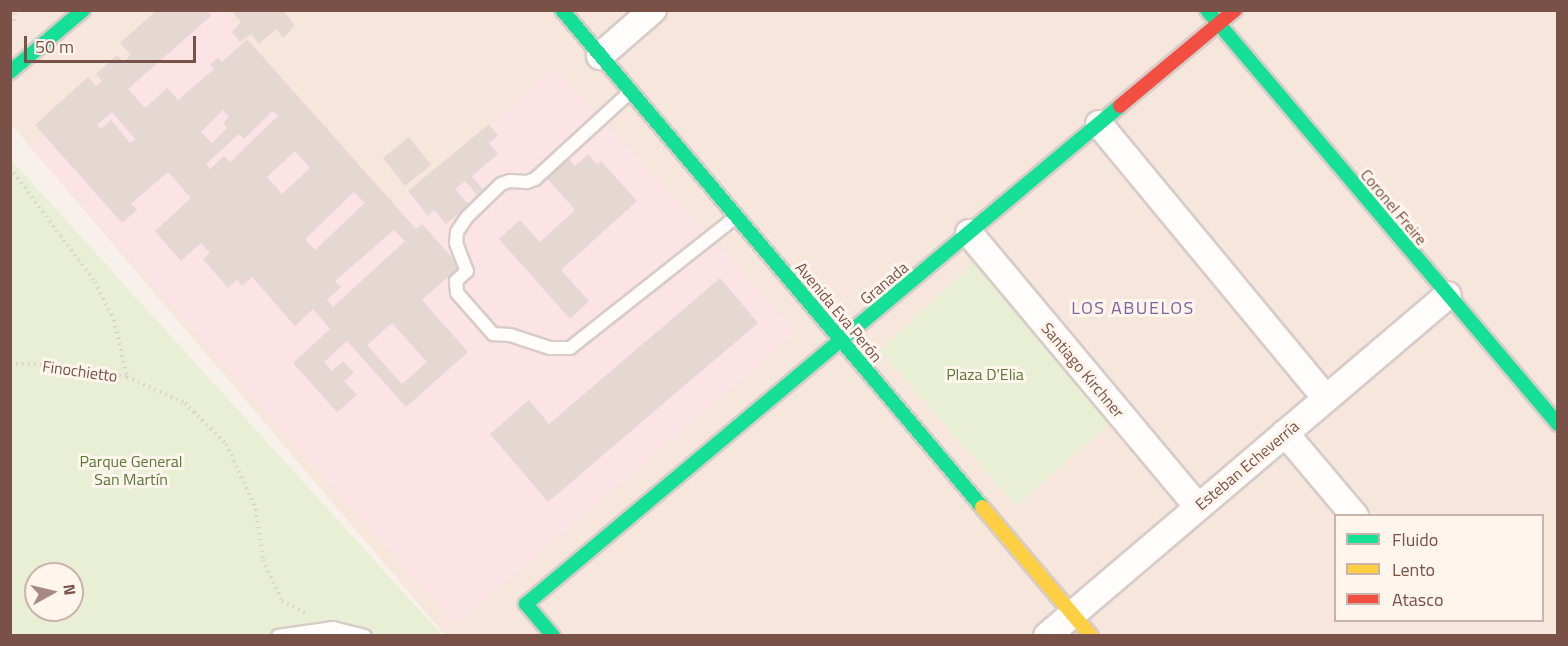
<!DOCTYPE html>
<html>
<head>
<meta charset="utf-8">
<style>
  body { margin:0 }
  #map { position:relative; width:1568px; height:646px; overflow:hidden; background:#f8f1eb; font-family:"Titillium Web",sans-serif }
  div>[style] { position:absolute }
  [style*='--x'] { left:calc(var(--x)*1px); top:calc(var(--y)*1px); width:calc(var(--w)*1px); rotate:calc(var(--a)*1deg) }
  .residential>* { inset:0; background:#f6e6dc }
  .medical>* { inset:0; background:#fbe3e6 }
  .green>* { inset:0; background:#e8efd4 }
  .building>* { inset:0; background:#e5d7d2 }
  .path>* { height:4px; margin-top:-2px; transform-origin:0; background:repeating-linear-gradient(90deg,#dcd0cc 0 1.5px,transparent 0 6px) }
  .roads { filter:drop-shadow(2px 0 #d7ccc8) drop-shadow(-2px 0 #d7ccc8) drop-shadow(0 2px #d7ccc8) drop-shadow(0 -2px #d7ccc8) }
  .lane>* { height:12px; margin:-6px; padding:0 6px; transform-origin:6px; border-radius:6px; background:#fefdfc }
  .street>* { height:26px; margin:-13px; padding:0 13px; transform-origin:13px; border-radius:13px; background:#fefdfc }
  .fast>* { height:14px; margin:-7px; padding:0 7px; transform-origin:7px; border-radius:7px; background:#16e098 }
  .slow>* { height:14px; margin:-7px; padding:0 7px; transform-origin:7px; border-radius:7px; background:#ffcf43 }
  .jam>* { height:14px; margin:-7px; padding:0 7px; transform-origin:7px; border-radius:7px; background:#f24e42 }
  span { translate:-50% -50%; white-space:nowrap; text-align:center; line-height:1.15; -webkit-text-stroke:6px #fff5ed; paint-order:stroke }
  .street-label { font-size:16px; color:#7a5147 }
  .park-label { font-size:16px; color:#587b3b }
  .neighbourhood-label { font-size:18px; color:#80629e; letter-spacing:1.5px }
  .frame { position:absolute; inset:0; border:12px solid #7a5147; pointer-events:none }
  .legend { position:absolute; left:1334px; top:514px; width:210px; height:108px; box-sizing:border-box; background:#fff5ed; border:2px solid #cab3ab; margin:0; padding:8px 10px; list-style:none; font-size:18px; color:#7a5147 }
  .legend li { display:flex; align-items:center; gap:12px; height:30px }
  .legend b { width:30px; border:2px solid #cab3ab }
  .north { position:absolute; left:24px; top:562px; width:60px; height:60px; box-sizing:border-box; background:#fff5ed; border:2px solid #cab3ab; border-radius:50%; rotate:82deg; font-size:16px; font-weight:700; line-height:24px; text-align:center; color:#7a5147 }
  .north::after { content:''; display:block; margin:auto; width:21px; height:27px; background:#a68980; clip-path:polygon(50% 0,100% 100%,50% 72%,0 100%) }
  .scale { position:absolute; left:24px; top:36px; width:172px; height:27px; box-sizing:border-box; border:3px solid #7a5147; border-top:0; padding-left:8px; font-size:18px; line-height:21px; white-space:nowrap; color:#7a5147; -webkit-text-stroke:4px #fff5ed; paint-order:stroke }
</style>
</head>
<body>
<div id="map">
  <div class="residential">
    <i style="clip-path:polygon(evenodd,10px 11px,1557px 11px,1557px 635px,445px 635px,11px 124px,10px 11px,1336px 516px,1542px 516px,1542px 620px,1336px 620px,1336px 516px)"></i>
  </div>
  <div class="medical">
    <i style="clip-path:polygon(191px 11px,224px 11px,397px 207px,555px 68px,796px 332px,456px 624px,30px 148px)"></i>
  </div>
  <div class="green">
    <i style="clip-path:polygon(evenodd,13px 162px,442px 635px,11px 636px,10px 164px,13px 162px,36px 574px,72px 574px,72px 610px,36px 610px,36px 574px)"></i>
    <i style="clip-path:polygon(973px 263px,1110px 423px,1016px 506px,880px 351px)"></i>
  </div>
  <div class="building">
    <i style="clip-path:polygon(evenodd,157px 10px,207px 10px,211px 16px,128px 89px,145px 108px,167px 88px,178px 100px,214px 69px,210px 65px,218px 57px,222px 62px,247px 39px,416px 229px,422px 224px,460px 266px,422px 300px,468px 352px,406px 407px,347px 341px,324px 362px,332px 371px,343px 361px,354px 373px,344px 381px,357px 395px,337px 412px,293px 363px,330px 329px,313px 309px,295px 326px,252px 277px,242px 286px,237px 280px,228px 288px,203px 259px,210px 253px,201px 243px,181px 261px,155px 231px,191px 198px,168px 172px,131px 204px,137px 210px,122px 223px,35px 125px,88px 77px,96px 86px,102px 81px,96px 74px,117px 55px,123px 62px,131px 55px,120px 43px,157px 10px,223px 110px,229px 117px,223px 123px,227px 128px,212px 143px,201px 132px,223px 110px,157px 10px,273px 111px,278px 116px,230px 162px,224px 156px,210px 169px,206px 164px,239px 134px,244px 139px,273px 111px,157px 10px,112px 112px,135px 139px,130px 143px,111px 120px,101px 129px,97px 125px,112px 112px,157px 10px,295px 151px,310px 168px,282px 194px,267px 177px,295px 151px,157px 10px,354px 192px,365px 203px,315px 250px,305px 239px,354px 192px,157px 10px,394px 230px,405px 241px,333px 307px,327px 300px,341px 287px,335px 281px,394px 230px,157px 10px,392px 323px,427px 362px,402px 384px,367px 345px,392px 323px)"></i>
    <i style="clip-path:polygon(231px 10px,283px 10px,295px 26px,283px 38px,276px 29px,259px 44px,251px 34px,240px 42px,232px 32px,241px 22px)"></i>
    <i style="clip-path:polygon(489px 124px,498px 136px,489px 143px,498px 154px,472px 176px,483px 190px,477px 195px,465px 181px,455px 189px,469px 205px,446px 224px,434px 210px,428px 216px,408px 191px)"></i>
    <i style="clip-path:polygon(409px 137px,431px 165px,405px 186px,383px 158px)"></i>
    <i style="clip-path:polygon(588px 154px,597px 164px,601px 161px,637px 201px,561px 270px,589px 301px,570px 319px,499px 239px,520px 220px,540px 242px,575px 210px,546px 177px,567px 157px,575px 166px)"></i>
    <i style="clip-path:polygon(720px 278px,758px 323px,548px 502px,490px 434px,529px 400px,549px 424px)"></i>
  </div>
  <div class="path">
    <i style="--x:15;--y:21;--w:11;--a:-85"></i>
    <i style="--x:10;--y:168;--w:142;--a:53.3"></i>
    <i style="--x:95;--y:282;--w:42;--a:63.4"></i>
    <i style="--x:114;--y:320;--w:58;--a:77.2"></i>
    <i style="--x:10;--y:364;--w:44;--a:1.3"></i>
    <i style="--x:54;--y:365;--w:74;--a:9.3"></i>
    <i style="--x:127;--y:377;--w:64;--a:24.1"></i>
    <i style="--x:185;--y:403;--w:58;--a:45"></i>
    <i style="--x:226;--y:444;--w:72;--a:65.2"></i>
    <i style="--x:256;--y:509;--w:51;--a:82.2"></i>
    <i style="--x:263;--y:560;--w:45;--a:65.1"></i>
    <i style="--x:282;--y:601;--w:27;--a:27"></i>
  </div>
  <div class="roads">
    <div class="lane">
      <i style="--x:630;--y:92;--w:129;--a:137.5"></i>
      <i style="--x:535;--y:179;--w:9;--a:159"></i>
      <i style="--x:527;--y:182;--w:17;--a:-177"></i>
      <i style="--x:510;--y:181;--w:9;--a:162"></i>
      <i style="--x:501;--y:184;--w:47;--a:135.9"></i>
      <i style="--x:467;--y:217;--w:18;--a:124"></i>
      <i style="--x:457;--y:232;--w:11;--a:95"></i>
      <i style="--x:456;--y:243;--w:30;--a:69"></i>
      <i style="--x:467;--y:271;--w:15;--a:138"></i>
      <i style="--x:456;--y:281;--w:12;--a:85"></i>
      <i style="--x:457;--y:293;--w:55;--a:48.7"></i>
      <i style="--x:493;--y:334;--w:17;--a:3"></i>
      <i style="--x:510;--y:335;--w:42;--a:18"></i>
      <i style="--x:550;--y:348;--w:20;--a:0"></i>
      <i style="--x:570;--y:348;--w:211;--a:-38.3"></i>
      <i style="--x:278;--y:636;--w:56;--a:-8.3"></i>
      <i style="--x:333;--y:628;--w:33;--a:14"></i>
    </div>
    <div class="street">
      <i style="--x:600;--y:56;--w:70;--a:-41"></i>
      <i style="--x:1099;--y:124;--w:356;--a:50.4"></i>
      <i style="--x:969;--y:233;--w:357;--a:50.1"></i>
      <i style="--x:1285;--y:433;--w:109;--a:49.9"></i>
      <i style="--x:1047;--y:636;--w:526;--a:-40.38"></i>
    </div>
    <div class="fast">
      <i style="--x:562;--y:10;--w:651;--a:49.8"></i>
      <i style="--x:1207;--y:10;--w:543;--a:49.71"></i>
      <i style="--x:10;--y:72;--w:96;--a:-40.3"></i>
      <i style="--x:553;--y:636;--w:42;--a:-130.2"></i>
      <i style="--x:526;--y:604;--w:775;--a:-39.98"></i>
    </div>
    <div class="slow">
      <i style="--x:982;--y:507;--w:169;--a:49.8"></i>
    </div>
    <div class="jam">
      <i style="--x:1120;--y:106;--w:150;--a:-39.9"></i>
    </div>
  </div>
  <div class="street-label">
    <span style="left:1394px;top:207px;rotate:50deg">Coronel Freire</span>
    <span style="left:884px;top:283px;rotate:-40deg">Granada</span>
    <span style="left:839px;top:312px;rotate:50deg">Avenida Eva Perón</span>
    <span style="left:1083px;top:370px;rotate:50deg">Santiago Kirchner</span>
    <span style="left:80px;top:371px;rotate:8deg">Finochietto</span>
    <span style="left:1247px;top:465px;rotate:-40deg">Esteban Echeverría</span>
  </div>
  <div class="park-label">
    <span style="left:985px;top:374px">Plaza D'Elia</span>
    <span style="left:131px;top:470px">Parque General<br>San Martín</span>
  </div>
  <div class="neighbourhood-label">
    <span style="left:1133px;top:308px">LOS ABUELOS</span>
  </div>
  <div class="frame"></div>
  <ul class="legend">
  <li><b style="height:8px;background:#16e098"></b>Fluido</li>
  <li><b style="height:8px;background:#ffcf43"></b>Lento</li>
  <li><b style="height:8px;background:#f24e42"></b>Atasco</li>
  </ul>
  <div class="north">N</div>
  <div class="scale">50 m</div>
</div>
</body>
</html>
